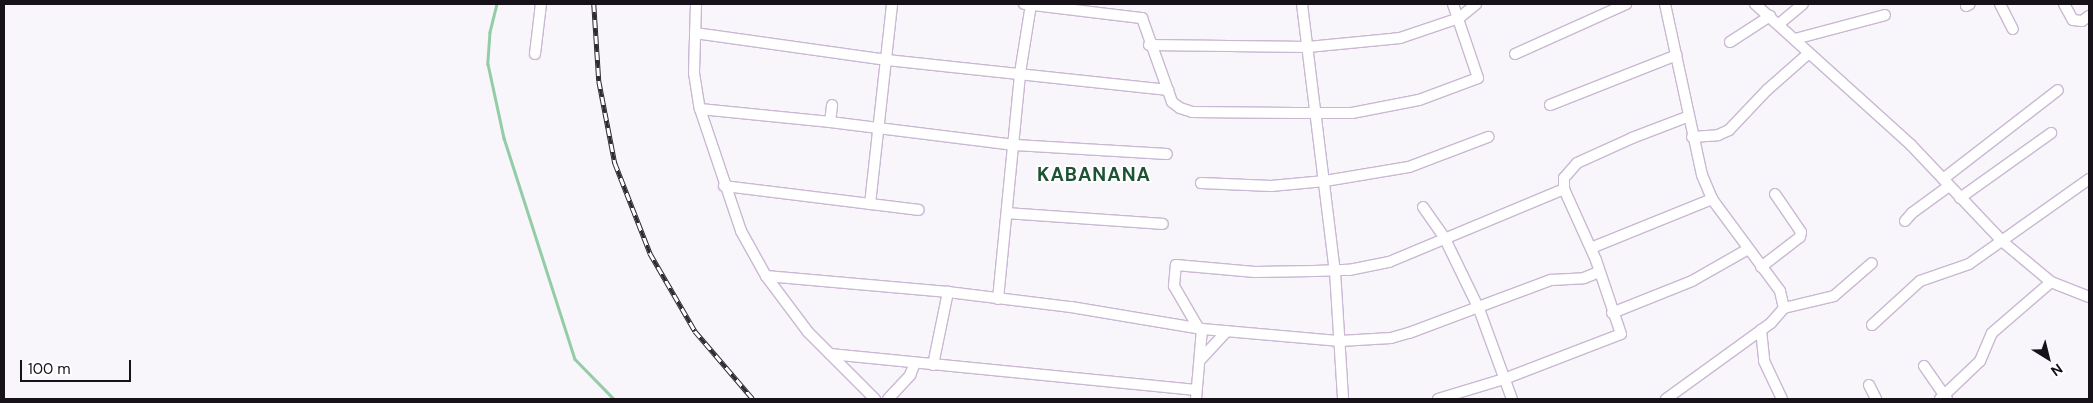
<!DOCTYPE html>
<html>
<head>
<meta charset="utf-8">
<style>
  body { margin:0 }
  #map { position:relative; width:2093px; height:403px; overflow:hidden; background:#f9f6fb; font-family:"DM Sans",sans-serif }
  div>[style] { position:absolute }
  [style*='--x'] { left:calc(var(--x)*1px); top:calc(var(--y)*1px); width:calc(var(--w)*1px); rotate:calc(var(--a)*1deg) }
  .stream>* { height:2.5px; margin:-1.25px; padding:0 1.25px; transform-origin:1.25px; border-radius:1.25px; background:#93cda6 }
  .roads { filter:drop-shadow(1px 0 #cab8d3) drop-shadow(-1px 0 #cab8d3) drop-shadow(0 1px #cab8d3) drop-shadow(0 -1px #cab8d3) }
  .minor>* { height:10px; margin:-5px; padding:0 5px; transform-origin:5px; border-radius:5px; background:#fff }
  .rail>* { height:4.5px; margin-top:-2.25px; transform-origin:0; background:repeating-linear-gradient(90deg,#fff 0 8px,#2f2932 0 16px); box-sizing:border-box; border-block:1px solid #2f2932 }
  span { translate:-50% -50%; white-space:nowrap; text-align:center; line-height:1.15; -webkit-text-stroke:4px #fff; paint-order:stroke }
  .district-label { font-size:19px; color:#1b5334; font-weight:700; letter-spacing:1px }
  .frame { position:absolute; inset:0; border:5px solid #17111a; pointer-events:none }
  .north { position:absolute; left:2023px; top:333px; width:50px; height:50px; -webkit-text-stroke:4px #fff; paint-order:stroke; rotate:144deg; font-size:14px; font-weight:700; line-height:20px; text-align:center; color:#17111a }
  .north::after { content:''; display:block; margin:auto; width:18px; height:22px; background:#17111a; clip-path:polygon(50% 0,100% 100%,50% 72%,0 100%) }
  .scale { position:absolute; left:20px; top:360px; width:111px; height:22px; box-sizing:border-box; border:2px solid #17111a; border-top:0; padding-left:6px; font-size:15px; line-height:18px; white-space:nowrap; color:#17111a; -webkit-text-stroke:4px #fff; paint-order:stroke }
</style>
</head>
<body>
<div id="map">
  <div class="stream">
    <i style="--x:497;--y:4;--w:29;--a:104"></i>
    <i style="--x:490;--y:32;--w:32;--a:94"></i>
    <i style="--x:488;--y:64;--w:76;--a:77.8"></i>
    <i style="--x:504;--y:138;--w:232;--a:72.2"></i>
    <i style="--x:575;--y:359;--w:56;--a:45.7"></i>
  </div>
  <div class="roads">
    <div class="minor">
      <i style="--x:696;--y:4;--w:69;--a:91.7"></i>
      <i style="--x:694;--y:73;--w:36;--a:81"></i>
      <i style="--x:700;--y:109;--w:129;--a:71.4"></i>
      <i style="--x:741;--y:231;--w:51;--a:60.9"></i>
      <i style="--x:766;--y:276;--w:70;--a:53.1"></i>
      <i style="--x:808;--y:332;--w:95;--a:45"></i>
      <i style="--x:1024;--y:4;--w:119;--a:6.8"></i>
      <i style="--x:1142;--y:18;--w:89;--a:70.3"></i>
      <i style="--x:1172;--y:102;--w:10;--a:37"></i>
      <i style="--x:1180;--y:108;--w:13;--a:18"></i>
      <i style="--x:1192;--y:112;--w:103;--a:0.6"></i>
      <i style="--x:1295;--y:113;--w:57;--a:0"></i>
      <i style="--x:1352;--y:113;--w:68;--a:-11"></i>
      <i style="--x:1419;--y:100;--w:63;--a:-20.4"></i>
      <i style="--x:1478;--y:78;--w:78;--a:-108.7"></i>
      <i style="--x:1302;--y:4;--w:269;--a:83"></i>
      <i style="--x:1335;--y:271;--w:128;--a:86.4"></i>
      <i style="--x:1665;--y:4;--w:175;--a:77.8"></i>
      <i style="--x:1702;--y:175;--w:26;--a:67"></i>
      <i style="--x:1712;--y:199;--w:114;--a:53.5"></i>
      <i style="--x:1780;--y:291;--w:17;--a:77"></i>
      <i style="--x:1784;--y:308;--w:20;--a:131"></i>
      <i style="--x:1771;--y:323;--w:130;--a:144.1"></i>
      <i style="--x:1755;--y:4;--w:210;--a:42.1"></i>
      <i style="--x:1911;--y:145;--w:134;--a:46.5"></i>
      <i style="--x:2003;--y:242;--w:62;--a:39.8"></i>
      <i style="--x:2051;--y:282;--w:41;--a:21.5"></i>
      <i style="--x:2000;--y:4;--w:28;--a:63"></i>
      <i style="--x:2064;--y:4;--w:18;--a:61"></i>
      <i style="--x:2073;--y:20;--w:9;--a:6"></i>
      <i style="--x:2082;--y:21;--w:9;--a:-36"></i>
      <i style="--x:1966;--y:6;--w:4;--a:-27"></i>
      <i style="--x:1779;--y:24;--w:31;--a:-40"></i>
      <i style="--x:695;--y:33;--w:194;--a:8"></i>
      <i style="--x:887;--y:60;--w:283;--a:6.1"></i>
      <i style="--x:1795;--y:39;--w:93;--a:-14.9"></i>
      <i style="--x:1730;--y:42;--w:48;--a:-33"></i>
      <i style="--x:1149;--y:45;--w:159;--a:0.7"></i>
      <i style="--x:1308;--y:47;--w:92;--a:-5.6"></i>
      <i style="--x:1400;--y:38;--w:62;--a:-18.7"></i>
      <i style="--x:1459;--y:18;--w:22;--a:-39"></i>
      <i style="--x:535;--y:54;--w:50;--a:-83.2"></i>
      <i style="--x:1515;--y:54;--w:122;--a:-24.2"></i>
      <i style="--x:1550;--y:105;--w:136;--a:-21.5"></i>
      <i style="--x:700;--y:109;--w:131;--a:5.7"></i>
      <i style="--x:830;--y:122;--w:17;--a:-83"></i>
      <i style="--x:830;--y:122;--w:186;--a:7.1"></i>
      <i style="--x:1015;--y:145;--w:152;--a:3.4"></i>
      <i style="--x:1692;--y:137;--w:26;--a:-4"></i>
      <i style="--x:1718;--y:135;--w:12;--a:-24"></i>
      <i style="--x:1729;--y:130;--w:55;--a:-46.5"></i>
      <i style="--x:1767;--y:90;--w:56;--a:-41.4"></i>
      <i style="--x:1943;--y:179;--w:145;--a:-37.7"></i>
      <i style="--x:1201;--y:183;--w:70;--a:2.5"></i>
      <i style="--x:1271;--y:186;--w:54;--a:-5.3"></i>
      <i style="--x:1325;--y:181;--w:85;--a:-9.5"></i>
      <i style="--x:1409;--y:167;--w:85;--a:-20.8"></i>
      <i style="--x:724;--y:186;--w:196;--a:7"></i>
      <i style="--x:1960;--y:198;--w:112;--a:-35.5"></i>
      <i style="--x:870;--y:204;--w:201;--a:-83.7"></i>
      <i style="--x:1423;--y:207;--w:39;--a:55"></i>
      <i style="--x:1445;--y:239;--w:78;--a:64.1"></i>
      <i style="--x:1479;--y:309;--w:96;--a:69.9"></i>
      <i style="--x:1007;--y:213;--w:156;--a:4"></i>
      <i style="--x:1905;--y:221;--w:11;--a:-49"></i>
      <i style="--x:1912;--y:213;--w:46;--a:-36.1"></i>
      <i style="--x:1591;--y:248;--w:131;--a:-22"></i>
      <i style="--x:1761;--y:267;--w:49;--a:-37.6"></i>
      <i style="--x:1800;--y:237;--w:5;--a:-79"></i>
      <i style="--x:1801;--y:232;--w:46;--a:-124.4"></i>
      <i style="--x:766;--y:276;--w:183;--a:5"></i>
      <i style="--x:948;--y:292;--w:124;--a:7"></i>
      <i style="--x:1071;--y:307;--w:133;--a:9.5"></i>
      <i style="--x:1202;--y:329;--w:139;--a:5"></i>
      <i style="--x:1340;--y:341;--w:51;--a:-3.4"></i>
      <i style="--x:1391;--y:338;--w:19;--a:-16"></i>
      <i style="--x:1409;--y:333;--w:152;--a:-20.5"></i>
      <i style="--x:1551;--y:280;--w:33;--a:-3"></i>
      <i style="--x:1584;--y:278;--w:16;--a:-22"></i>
      <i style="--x:998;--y:299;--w:227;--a:-84.4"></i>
      <i style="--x:1020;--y:73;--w:70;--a:-80.9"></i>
      <i style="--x:1784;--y:308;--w:51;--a:-13.5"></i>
      <i style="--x:1834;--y:296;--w:50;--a:-41"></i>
      <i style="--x:1612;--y:313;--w:86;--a:-21.8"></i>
      <i style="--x:1692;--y:281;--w:64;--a:-29.7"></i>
      <i style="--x:1872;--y:325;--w:65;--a:-42.5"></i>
      <i style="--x:1920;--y:281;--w:52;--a:-19.1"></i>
      <i style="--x:1969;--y:264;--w:147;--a:-35.3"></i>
      <i style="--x:1199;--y:329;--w:50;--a:-120.2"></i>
      <i style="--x:1174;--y:286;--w:21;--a:-85"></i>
      <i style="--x:1176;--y:265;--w:79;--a:5.1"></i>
      <i style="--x:1255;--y:272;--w:59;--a:-1"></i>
      <i style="--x:1314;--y:271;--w:35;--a:-2"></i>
      <i style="--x:1349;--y:270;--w:41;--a:-11.3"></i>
      <i style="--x:1389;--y:262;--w:190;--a:-22.6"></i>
      <i style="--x:1564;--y:189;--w:11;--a:-90"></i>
      <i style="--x:1564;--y:178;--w:20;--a:-49"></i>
      <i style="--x:1577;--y:163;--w:60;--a:-24.4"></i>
      <i style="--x:1632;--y:138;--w:59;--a:-20.9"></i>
      <i style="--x:1761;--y:330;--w:31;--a:84"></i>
      <i style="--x:1764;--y:361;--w:42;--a:64.7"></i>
      <i style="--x:830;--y:354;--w:368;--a:5.6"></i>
      <i style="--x:1201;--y:359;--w:38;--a:-47"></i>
      <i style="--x:933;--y:365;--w:75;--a:-78.4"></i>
      <i style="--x:1924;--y:366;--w:40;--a:55.1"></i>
      <i style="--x:1869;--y:385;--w:16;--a:63"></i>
      <i style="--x:888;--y:399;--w:33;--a:-47"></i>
      <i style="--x:910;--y:375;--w:13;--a:-67"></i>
      <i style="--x:1196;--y:399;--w:70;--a:-85.1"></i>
      <i style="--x:1438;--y:399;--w:69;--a:-16.9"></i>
      <i style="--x:1504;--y:379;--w:125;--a:-21"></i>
      <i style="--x:1621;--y:334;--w:78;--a:-108.7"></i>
      <i style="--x:1596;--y:260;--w:78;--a:-114.3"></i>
      <i style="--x:1940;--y:399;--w:55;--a:-43.5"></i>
      <i style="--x:1980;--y:361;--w:30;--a:-67"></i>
      <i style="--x:1992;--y:333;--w:78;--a:-40.8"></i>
    </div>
  </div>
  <div class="rail">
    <i style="--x:594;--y:4;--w:77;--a:86.3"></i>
    <i style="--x:599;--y:81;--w:84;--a:79"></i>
    <i style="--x:615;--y:163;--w:97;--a:68.7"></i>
    <i style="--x:650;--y:253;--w:90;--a:60"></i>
    <i style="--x:695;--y:331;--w:89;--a:49.5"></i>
  </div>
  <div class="district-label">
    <span style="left:1094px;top:175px">KABANANA</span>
  </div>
  <div class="frame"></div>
  <div class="north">N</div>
  <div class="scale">100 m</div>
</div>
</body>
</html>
